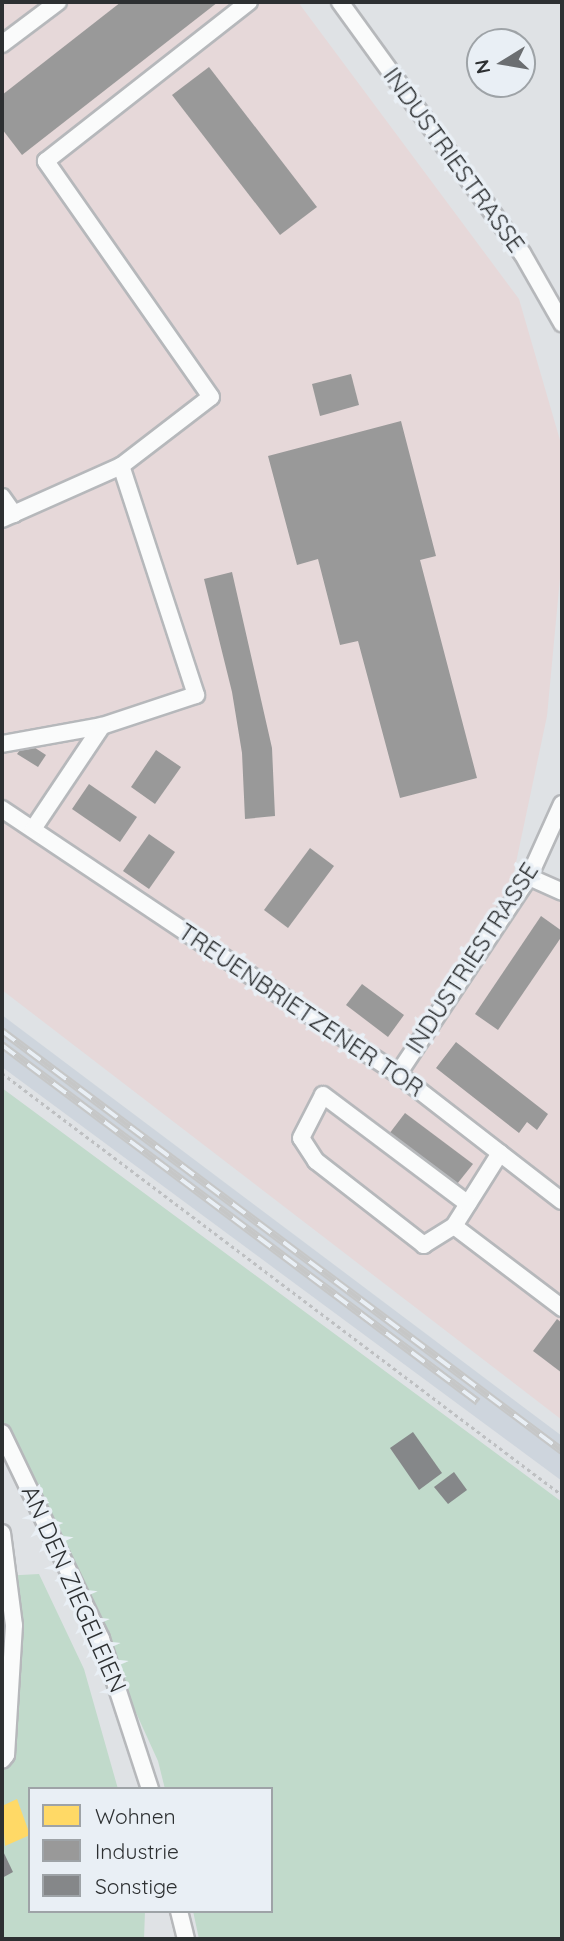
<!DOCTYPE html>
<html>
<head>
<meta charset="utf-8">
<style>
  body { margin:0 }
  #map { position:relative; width:564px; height:1941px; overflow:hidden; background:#dfe2e5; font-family:Quicksand,sans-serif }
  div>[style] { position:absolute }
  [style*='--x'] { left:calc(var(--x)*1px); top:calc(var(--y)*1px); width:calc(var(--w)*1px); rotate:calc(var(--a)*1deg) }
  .built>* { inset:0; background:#ced5dd }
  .industrial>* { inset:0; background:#e6d8d9 }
  .green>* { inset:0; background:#c1dacb }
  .homes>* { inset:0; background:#ffd966 }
  .industry>* { inset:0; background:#999 }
  .building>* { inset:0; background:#858789 }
  .path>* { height:2.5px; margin-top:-1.25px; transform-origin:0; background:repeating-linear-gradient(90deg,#bec0c2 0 3.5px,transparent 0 7px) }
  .roads { filter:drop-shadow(2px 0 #b6b8bb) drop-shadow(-2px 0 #b6b8bb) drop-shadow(0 2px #b6b8bb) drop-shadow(0 -2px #b6b8bb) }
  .minor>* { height:16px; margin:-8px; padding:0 8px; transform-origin:8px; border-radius:8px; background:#fafbfb }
  .rail>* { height:8px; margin-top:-4px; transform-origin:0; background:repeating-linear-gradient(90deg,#e9eff5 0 16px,#c6c7c7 0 32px); box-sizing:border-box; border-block:2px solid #c6c7c7 }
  span { translate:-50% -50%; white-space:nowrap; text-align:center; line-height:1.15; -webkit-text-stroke:7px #e9eff5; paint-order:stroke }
  .street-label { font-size:24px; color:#2d3032 }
  .frame { position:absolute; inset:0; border:4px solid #2d3032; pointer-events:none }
  .legend { position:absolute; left:28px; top:1787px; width:245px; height:126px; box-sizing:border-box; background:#e9eff5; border:2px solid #9ea3a7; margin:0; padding:9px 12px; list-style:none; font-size:21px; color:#2d3032 }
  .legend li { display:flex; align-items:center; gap:14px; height:35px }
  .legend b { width:35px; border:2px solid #9ea3a7 }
  .north { position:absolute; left:466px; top:28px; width:70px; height:70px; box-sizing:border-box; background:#e9eff5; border:2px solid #9ea3a7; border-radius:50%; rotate:259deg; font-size:19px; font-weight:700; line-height:28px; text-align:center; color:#2d3032 }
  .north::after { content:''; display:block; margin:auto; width:24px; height:32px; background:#6b6e71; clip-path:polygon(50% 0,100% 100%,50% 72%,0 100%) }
</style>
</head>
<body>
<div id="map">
  <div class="built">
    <i style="clip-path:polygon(2px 1015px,562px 1436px,562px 1481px,2px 1067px)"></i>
  </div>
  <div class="industrial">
    <i style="clip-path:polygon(2px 2px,298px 2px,519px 299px,562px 447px,562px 557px,547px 716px,514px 872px,562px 899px,562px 1420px,2px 990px)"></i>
  </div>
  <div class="green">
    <i style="clip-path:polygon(2px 1088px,562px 1502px,562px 1939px,199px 1939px,193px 1911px,271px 1911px,271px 1789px,165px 1789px,158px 1761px,2px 1418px)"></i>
    <i style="clip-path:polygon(39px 1574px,84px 1669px,118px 1789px,30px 1789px,30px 1911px,145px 1911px,144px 1939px,2px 1939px,2px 1576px)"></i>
  </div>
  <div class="homes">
    <i style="clip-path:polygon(17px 1799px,30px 1835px,5px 1846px,2px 1806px)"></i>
  </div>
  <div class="industry">
    <i style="clip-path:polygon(121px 2px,218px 2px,22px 155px,2px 129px,2px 95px)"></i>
    <i style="clip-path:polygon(209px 67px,317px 207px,280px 235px,172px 95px)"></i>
    <i style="clip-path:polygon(351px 374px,359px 405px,320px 416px,312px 384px)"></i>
    <i style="clip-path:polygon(401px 421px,436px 556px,420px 560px,477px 778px,400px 798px,358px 641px,340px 645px,318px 559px,297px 565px,268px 456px)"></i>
    <i style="clip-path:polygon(232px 572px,272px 748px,275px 816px,245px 819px,242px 753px,232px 692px,204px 579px)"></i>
    <i style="clip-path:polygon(26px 742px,46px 755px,38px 767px,17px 754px)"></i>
    <i style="clip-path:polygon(156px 750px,181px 767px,155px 804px,131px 787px)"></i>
    <i style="clip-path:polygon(89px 784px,137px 817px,120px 842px,72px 809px)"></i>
    <i style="clip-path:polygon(149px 834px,175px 852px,149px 889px,123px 871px)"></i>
    <i style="clip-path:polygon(310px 848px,334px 866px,288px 928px,264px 910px)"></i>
    <i style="clip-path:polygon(541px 916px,562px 931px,562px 936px,498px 1030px,475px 1014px)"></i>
    <i style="clip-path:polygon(362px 984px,404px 1015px,388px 1037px,346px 1005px)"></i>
    <i style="clip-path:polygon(456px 1042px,548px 1114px,537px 1130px,527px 1122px,519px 1133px,436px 1068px)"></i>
    <i style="clip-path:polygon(405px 1113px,473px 1164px,457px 1184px,389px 1134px)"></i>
    <i style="clip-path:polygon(557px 1319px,562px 1323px,562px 1373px,533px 1351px)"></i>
  </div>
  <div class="building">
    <i style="clip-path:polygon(413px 1432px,442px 1473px,419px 1490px,390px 1448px)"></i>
    <i style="clip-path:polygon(454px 1472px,467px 1490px,448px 1504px,434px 1487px)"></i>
    <i style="clip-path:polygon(2px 1849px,13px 1872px,2px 1878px)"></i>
  </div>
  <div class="path">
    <i style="--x:2;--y:1073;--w:701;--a:37"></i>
  </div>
  <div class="roads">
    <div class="minor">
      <i style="--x:340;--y:2;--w:310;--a:54.1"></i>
      <i style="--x:522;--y:253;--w:81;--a:60.3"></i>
      <i style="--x:2;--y:44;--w:70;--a:-36.9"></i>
      <i style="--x:2;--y:497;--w:21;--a:55"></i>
      <i style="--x:2;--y:519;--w:130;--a:-24"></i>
      <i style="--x:121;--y:466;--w:113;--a:-37.5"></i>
      <i style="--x:211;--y:397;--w:288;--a:-125"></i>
      <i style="--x:46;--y:161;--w:258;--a:-38.1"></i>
      <i style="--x:2;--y:744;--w:102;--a:-10.2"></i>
      <i style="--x:102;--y:726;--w:99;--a:-18.3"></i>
      <i style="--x:196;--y:695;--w:241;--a:-108.1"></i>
      <i style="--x:2;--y:809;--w:476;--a:33.8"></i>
      <i style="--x:398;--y:1074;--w:207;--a:37.8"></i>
      <i style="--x:33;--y:829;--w:124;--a:-56.2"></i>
      <i style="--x:529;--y:877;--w:36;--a:24"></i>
      <i style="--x:398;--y:1074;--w:237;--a:-56.4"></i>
      <i style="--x:529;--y:877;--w:80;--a:-65.7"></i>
      <i style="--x:500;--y:1153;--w:86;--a:122.2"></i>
      <i style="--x:454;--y:1226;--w:136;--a:37.2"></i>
      <i style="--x:454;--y:1226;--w:36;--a:148"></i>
      <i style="--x:424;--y:1245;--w:137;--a:-142.1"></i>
      <i style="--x:316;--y:1161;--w:27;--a:-123"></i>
      <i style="--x:301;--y:1138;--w:48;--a:-62.9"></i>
      <i style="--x:323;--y:1095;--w:181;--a:36.9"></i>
      <i style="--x:2;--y:1433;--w:229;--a:64.3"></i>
      <i style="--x:101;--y:1639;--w:158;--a:71.9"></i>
      <i style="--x:2;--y:1533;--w:93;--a:82.6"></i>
      <i style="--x:14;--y:1625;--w:130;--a:93.5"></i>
      <i style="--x:6;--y:1755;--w:6;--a:129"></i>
      <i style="--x:179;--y:1911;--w:29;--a:76"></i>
    </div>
  </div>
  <div class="rail">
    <i style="--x:2;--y:1031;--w:700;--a:36.87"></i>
    <i style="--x:2;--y:1045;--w:595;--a:36.87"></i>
  </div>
  <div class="street-label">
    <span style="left:454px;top:160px;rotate:54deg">INDUSTRIESTRASSE</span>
    <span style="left:472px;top:958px;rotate:-57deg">INDUSTRIESTRASSE</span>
    <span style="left:301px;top:1010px;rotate:34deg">TREUENBRIETZENER TOR</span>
    <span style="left:74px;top:1589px;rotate:66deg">AN DEN ZIEGELEIEN</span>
  </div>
  <div class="frame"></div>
  <ul class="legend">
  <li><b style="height:19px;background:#ffd966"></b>Wohnen</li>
  <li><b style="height:19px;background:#999"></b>Industrie</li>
  <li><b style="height:19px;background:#858789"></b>Sonstige</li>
  </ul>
  <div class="north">N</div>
</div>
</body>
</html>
